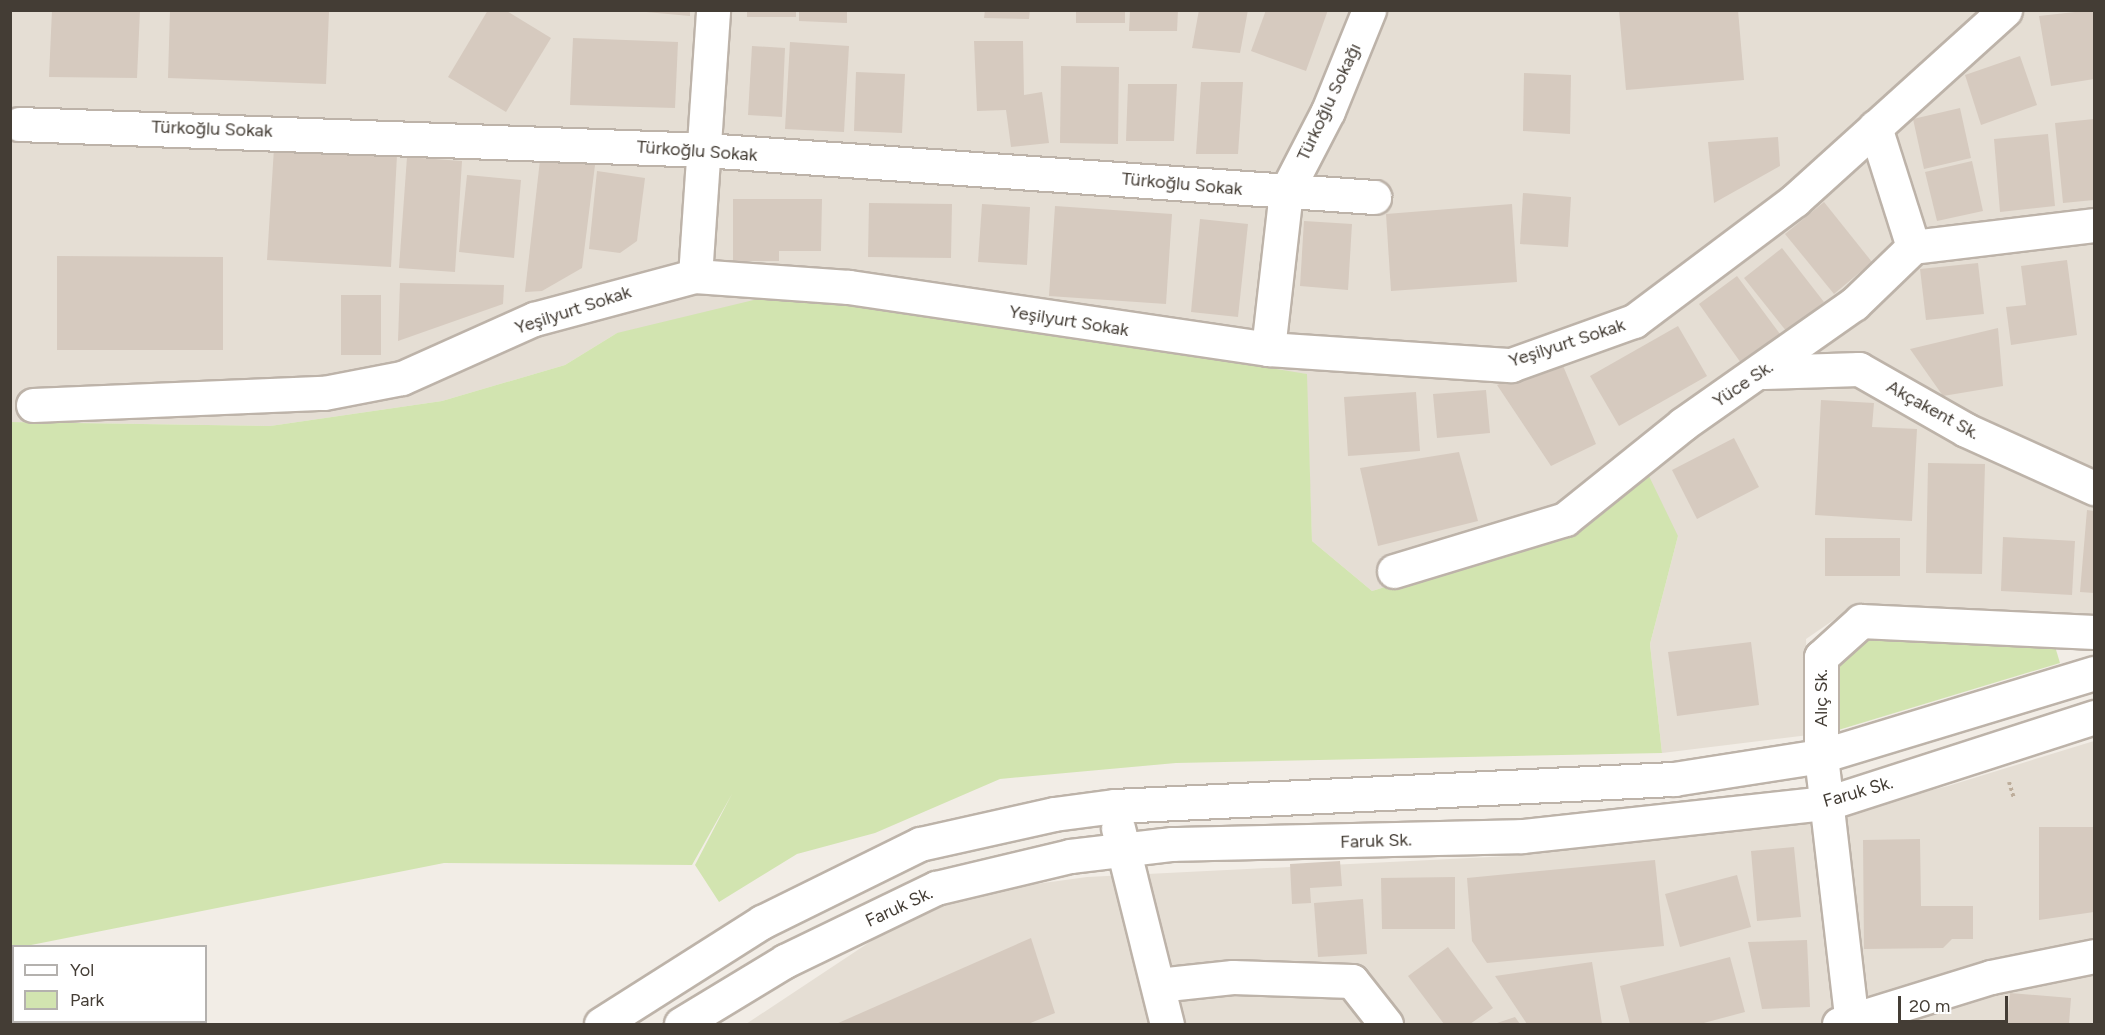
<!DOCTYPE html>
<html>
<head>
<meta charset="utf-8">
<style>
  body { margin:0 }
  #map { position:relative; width:2105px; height:1035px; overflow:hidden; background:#f2ede6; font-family:Figtree,sans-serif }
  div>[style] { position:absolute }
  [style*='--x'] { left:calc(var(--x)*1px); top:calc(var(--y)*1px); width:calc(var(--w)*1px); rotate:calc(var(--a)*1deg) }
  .residential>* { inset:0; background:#e5ded4 }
  .green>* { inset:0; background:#d2e4b0 }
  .building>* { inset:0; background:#d6cabf }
  .path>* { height:4px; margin-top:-2px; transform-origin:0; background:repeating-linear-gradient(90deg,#bdad9b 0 3px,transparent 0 6px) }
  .roads { filter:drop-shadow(2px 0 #bdb3a9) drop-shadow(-2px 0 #bdb3a9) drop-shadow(0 2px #bdb3a9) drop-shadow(0 -2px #bdb3a9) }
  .street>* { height:33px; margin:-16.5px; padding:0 16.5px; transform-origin:16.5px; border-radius:16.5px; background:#fff }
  span { translate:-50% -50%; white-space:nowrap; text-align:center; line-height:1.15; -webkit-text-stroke:4.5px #fff; paint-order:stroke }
  .street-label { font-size:18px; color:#443d35 }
  .frame { position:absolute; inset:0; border:12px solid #443d35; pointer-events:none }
  .legend { position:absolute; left:12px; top:945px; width:195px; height:78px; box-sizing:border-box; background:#fff; border:2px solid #b4b1ae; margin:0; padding:8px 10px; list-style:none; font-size:18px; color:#443d35 }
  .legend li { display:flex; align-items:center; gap:12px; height:30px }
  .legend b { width:30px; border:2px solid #b4b1ae }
  .scale { position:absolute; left:1898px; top:996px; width:110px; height:27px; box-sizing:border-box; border:3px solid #443d35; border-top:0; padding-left:8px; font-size:18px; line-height:21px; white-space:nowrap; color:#443d35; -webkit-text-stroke:4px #fff; paint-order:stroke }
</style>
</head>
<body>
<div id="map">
  <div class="residential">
    <i style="clip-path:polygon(11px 10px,2094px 11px,2094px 620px,1854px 606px,1806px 639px,1809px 735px,1662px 753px,1650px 644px,1678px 536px,1556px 534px,1372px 591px,1312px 541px,1306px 374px,617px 333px,565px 365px,442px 401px,270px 426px,11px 422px)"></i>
    <i style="clip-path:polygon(2094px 741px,2094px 1024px,746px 1024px,909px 916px,977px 892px,1087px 877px,1510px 856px,1802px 822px,1948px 786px)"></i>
  </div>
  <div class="green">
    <i style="clip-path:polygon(766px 297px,844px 300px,1307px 374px,1312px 541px,1372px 591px,1556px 534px,1647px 472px,1678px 536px,1650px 644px,1662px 753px,1176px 763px,1000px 779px,875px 833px,797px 854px,719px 902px,695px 865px,732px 794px,692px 865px,444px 863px,11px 949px,11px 422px,270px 426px,442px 401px,565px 365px,617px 333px)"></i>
    <i style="clip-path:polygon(1862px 635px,2054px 643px,2060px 663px,1835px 731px,1833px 663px)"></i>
  </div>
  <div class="building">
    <i style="clip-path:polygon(52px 10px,140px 10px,137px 78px,49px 77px)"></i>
    <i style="clip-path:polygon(170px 10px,329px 12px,326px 84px,168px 78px)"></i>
    <i style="clip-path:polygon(488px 10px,505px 10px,551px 38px,506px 112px,448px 77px)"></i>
    <i style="clip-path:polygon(624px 10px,690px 10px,690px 16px)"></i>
    <i style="clip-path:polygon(747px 10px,796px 10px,796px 17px,747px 17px)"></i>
    <i style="clip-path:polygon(799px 10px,847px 10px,847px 23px,799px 21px)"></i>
    <i style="clip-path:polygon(985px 10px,1030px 10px,1029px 19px,984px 18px)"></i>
    <i style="clip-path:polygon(1076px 10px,1125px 10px,1125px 23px,1076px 23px)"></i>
    <i style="clip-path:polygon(1130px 10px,1178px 10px,1177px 31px,1129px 31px)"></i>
    <i style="clip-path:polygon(1199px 10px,1248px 10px,1240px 53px,1192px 48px)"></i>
    <i style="clip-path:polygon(1266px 10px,1328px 10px,1306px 71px,1251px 51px)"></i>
    <i style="clip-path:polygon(1619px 10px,1738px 10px,1744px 80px,1626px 90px)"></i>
    <i style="clip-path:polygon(2093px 10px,2094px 79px,2051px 86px,2039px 16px)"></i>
    <i style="clip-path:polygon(573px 38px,678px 42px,675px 108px,570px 105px)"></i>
    <i style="clip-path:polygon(974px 41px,1023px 41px,1024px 95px,1042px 92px,1049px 143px,1011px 147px,1006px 110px,977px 111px)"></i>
    <i style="clip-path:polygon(790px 42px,849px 46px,844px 132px,785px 129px)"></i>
    <i style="clip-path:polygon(752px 46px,785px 48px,782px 117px,748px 115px)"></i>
    <i style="clip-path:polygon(2020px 56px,2037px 105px,1981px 125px,1965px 75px)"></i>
    <i style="clip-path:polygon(1061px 66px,1119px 67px,1118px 144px,1060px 143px)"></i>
    <i style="clip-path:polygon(856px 72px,905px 74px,902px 133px,854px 131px)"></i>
    <i style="clip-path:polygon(1524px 73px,1571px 75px,1570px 134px,1523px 131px)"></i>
    <i style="clip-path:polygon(1201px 82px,1243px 82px,1238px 154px,1196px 154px)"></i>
    <i style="clip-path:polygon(1128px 84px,1177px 84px,1174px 141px,1126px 141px)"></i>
    <i style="clip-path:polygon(1960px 108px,1971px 158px,1924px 169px,1913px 119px)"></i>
    <i style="clip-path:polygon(2094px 119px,2094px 200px,2063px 203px,2055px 123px)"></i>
    <i style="clip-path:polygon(2048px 134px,2055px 206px,2000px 212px,1994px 139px)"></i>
    <i style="clip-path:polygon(1778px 137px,1780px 166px,1714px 203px,1708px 142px)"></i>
    <i style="clip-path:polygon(274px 148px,397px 155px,391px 267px,267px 260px)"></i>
    <i style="clip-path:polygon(407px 157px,462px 161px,455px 272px,399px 268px)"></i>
    <i style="clip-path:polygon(540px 160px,595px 165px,582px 268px,542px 291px,525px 292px)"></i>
    <i style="clip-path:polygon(1972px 161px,1983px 211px,1937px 221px,1925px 172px)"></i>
    <i style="clip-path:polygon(597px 171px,645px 178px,637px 241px,620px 253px,589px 249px)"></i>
    <i style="clip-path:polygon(467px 175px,521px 180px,514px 258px,459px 252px)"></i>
    <i style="clip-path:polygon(1523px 193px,1571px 197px,1568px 247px,1520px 244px)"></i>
    <i style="clip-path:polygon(733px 199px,822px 199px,821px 251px,779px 251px,779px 261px,733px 261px)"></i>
    <i style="clip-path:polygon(1824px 202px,1872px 262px,1834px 294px,1785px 234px)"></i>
    <i style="clip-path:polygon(869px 203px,952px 204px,951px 258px,868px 257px)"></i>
    <i style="clip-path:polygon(982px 204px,1030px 207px,1027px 265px,978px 262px)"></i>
    <i style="clip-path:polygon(1512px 204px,1517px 282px,1391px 291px,1386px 214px)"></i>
    <i style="clip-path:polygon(1055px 206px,1172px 214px,1166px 304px,1049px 296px)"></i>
    <i style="clip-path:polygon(1200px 219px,1248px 224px,1238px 317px,1191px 312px)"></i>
    <i style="clip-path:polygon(1304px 221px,1352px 224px,1348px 290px,1300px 286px)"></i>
    <i style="clip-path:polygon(1782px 248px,1824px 302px,1787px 332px,1744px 278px)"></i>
    <i style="clip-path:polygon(57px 256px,223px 257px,223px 350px,57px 350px)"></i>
    <i style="clip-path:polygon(2067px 260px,2077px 335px,2011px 345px,2006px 307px,2026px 305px,2021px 266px)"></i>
    <i style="clip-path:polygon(1978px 263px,1984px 314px,1926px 320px,1920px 269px)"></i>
    <i style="clip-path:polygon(1737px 276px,1780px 334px,1741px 363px,1699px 304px)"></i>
    <i style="clip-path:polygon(400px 283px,504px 285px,503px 304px,398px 341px)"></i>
    <i style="clip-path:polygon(341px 295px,381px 295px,381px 355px,341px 355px)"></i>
    <i style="clip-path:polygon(1678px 326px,1707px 376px,1619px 426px,1590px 376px)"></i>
    <i style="clip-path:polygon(1998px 328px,2003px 386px,1943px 396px,1910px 349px)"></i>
    <i style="clip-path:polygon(1561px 361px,1596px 444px,1551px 466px,1497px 385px)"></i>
    <i style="clip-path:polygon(1486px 390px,1490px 433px,1437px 438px,1433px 394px)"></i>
    <i style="clip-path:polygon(1416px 392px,1420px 451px,1348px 456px,1344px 397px)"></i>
    <i style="clip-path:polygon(1821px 400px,1874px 403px,1872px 427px,1917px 429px,1912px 521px,1815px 515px)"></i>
    <i style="clip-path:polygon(1734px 438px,1759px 487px,1697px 519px,1672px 470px)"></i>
    <i style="clip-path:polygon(1459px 452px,1478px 521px,1378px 546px,1360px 468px)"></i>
    <i style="clip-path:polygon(1928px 463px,1985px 464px,1982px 574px,1926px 573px)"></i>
    <i style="clip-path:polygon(2087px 510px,2094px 511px,2094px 593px,2080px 592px)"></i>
    <i style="clip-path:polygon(2003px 537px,2075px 541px,2072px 595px,2001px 591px)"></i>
    <i style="clip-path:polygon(1825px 538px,1900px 538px,1900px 576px,1825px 576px)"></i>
    <i style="clip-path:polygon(1751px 642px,1759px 705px,1677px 716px,1668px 652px)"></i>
    <i style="clip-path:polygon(2039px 827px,2094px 827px,2094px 912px,2039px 920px)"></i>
    <i style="clip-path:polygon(1920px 839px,1921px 906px,1973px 906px,1973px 939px,1952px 939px,1943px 948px,1864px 949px,1863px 840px)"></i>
    <i style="clip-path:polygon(1794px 847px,1801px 917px,1757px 921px,1751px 851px)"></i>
    <i style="clip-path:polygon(1655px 860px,1664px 946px,1487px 963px,1472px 941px,1467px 878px)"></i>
    <i style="clip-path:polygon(1340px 861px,1342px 886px,1310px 888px,1311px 903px,1292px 904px,1290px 864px)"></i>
    <i style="clip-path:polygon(1737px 875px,1751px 927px,1680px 947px,1665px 894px)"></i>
    <i style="clip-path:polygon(1455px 877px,1455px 929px,1382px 929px,1381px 878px)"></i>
    <i style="clip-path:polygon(1363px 899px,1367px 954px,1318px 957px,1314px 903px)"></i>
    <i style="clip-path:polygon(1031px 938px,1055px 1013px,1028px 1024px,836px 1024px)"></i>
    <i style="clip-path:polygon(1807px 940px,1810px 1007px,1762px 1009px,1748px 942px)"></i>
    <i style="clip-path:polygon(1448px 947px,1493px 1008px,1470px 1024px,1444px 1024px,1408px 976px)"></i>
    <i style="clip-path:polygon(1730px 957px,1745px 1012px,1700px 1024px,1630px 1024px,1620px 986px)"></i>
    <i style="clip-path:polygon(1592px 962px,1602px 1024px,1527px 1024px,1495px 976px)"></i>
    <i style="clip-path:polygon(2010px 993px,2071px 998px,2069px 1024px,2007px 1024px)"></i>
    <i style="clip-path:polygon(1515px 1017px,1520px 1024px,1494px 1024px)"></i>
  </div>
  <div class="path">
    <i style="--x:2009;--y:782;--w:17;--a:73"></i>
  </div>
  <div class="roads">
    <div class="street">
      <i style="--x:19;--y:124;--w:685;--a:2.17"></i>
      <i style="--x:704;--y:150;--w:672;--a:4.01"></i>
      <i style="--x:1875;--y:127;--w:126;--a:72.4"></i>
      <i style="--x:695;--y:276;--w:267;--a:-86.1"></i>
      <i style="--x:1268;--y:349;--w:158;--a:-83.5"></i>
      <i style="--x:1286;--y:192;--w:91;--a:-62.6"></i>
      <i style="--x:1328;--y:111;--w:109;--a:-67.9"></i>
      <i style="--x:1764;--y:372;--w:95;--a:-1.8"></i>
      <i style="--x:1859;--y:369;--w:123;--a:29.7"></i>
      <i style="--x:1966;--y:430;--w:141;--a:24.4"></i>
      <i style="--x:33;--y:405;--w:291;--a:-2.4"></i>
      <i style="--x:324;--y:393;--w:79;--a:-10.9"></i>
      <i style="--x:402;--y:378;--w:145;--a:-24.1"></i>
      <i style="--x:534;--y:319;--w:167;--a:-15"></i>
      <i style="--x:695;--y:276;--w:154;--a:4.1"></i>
      <i style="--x:849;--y:287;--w:424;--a:8.4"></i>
      <i style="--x:1268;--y:349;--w:244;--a:3.8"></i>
      <i style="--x:1511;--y:365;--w:131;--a:-19.7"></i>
      <i style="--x:1634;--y:321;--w:201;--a:-36.9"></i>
      <i style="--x:1795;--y:200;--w:283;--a:-42.1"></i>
      <i style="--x:1394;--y:571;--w:179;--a:-16.9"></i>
      <i style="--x:1565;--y:519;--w:151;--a:-38.8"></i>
      <i style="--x:1683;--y:424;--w:209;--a:-35.1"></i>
      <i style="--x:1854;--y:304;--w:82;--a:-44"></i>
      <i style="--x:1913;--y:247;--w:182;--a:-6.9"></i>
      <i style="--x:1118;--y:828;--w:202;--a:76"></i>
      <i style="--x:1158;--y:985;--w:75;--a:-6.1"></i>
      <i style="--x:1233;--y:977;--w:119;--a:1.9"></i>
      <i style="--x:1352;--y:981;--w:55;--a:51.7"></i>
      <i style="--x:601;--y:1024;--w:191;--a:-32.4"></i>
      <i style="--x:762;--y:922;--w:176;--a:-26.3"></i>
      <i style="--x:920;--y:844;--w:137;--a:-12.6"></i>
      <i style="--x:1054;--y:814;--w:62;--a:-7.5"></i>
      <i style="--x:1115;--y:806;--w:560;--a:-2.77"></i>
      <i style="--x:1674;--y:779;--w:149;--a:-8.9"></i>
      <i style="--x:1821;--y:756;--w:285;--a:-16.9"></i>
      <i style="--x:681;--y:1024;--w:122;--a:-31.2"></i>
      <i style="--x:785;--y:961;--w:168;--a:-25.8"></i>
      <i style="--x:936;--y:888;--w:138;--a:-13.4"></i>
      <i style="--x:1070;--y:856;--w:103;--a:-6.7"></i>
      <i style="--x:1172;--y:844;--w:350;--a:-1.3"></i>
      <i style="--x:1522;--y:836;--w:308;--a:-6.2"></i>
      <i style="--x:1828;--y:803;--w:280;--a:-17.9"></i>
      <i style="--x:1839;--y:1024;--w:159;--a:-17.2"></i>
      <i style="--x:1991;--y:977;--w:105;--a:-11.5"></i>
      <i style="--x:1852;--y:1024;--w:270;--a:-96.6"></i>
      <i style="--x:1821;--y:756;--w:99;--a:-90"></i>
      <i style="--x:1821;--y:657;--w:54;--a:-42"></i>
      <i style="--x:1861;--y:621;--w:233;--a:2.7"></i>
    </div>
  </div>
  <div class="street-label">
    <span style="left:1329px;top:102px;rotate:-65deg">Türkoğlu Sokağı</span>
    <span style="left:212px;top:129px;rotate:2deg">Türkoğlu Sokak</span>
    <span style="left:697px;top:151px;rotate:4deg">Türkoğlu Sokak</span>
    <span style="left:1182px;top:184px;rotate:5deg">Türkoğlu Sokak</span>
    <span style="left:573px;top:310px;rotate:-18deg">Yeşilyurt Sokak</span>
    <span style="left:1069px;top:321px;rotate:9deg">Yeşilyurt Sokak</span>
    <span style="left:1567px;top:343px;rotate:-18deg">Yeşilyurt Sokak</span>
    <span style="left:1743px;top:384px;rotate:-34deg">Yüce Sk.</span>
    <span style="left:1933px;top:410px;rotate:29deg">Akçakent Sk.</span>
    <span style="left:1821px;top:698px;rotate:-90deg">Alıç Sk.</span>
    <span style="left:1858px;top:792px;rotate:-16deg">Faruk Sk.</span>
    <span style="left:1376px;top:841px;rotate:-2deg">Faruk Sk.</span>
    <span style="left:899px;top:907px;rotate:-25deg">Faruk Sk.</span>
  </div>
  <div class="frame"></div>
  <ul class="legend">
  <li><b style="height:8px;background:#fff"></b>Yol</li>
  <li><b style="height:16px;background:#d2e4b0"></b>Park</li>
  </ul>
  <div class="scale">20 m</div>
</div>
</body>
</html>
